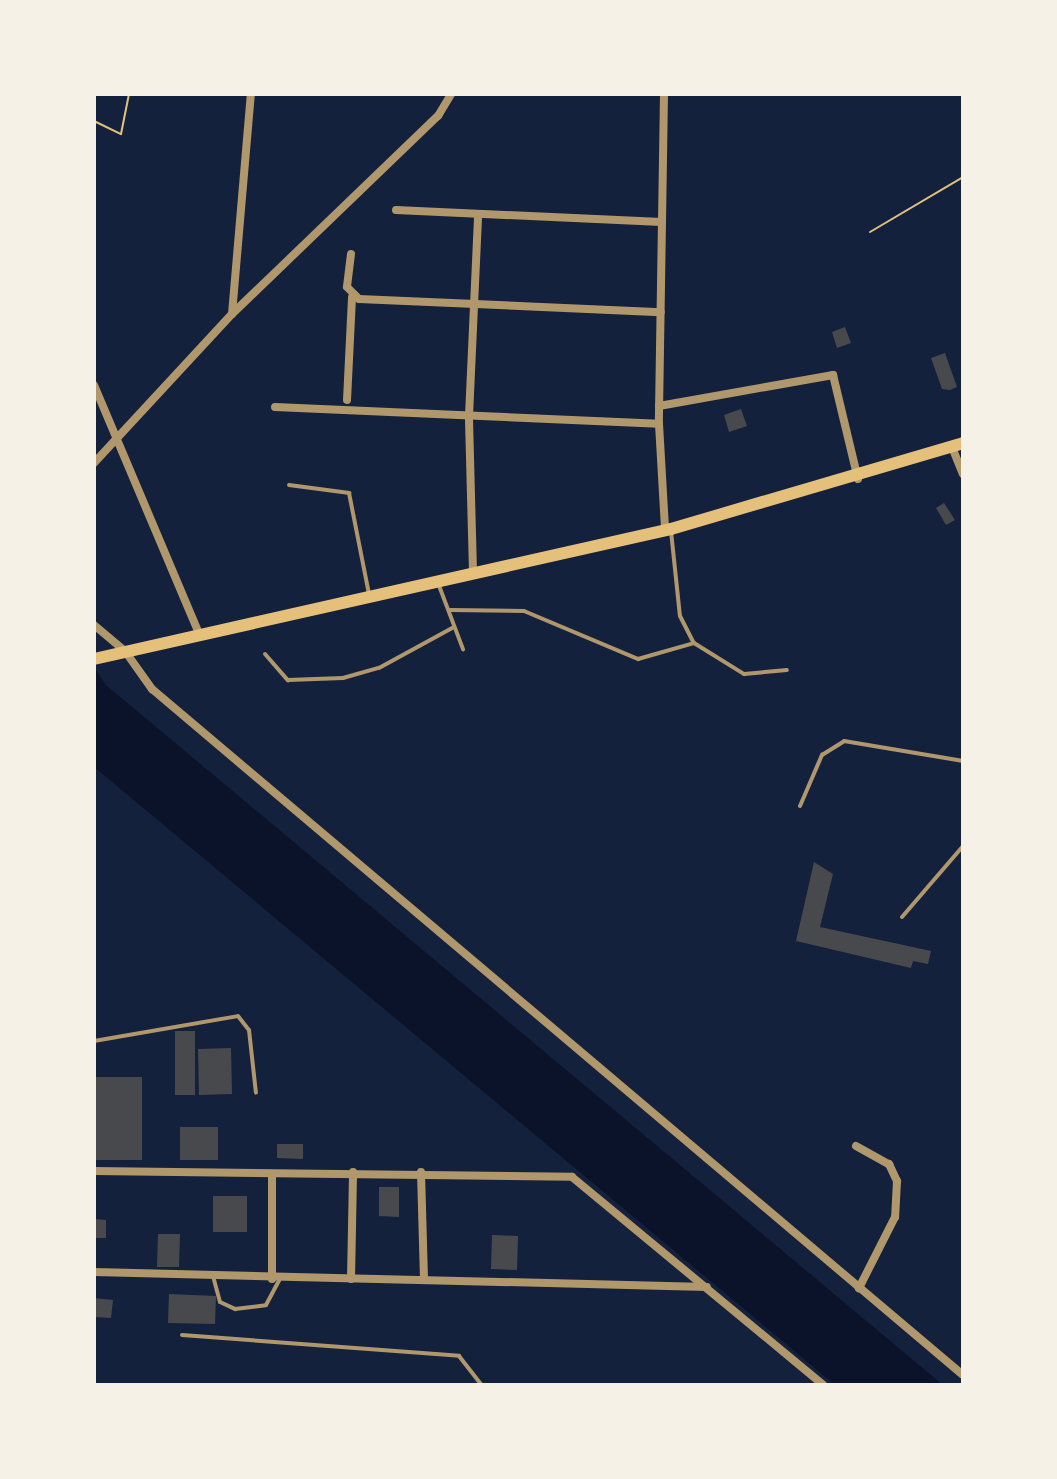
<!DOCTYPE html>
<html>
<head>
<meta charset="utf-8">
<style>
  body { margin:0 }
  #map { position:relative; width:1057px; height:1479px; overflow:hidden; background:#14213d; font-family:Manrope,sans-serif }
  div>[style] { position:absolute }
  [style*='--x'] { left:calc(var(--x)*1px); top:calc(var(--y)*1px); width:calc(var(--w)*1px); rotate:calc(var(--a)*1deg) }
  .water>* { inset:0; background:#0b132b }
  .building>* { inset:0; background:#48494c }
  .path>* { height:2px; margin:-1px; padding:0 1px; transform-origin:1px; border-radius:1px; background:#e5c07b }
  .service>* { height:4px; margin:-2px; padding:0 2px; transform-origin:2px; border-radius:2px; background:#b1986c }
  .minor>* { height:8px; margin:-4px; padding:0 4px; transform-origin:4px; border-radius:4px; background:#b1986c }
  .primary>* { height:12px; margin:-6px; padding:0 6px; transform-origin:6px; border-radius:6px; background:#e5c07b }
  span { translate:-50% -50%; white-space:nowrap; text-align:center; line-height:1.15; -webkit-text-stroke:8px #f6f1e7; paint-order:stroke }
  .frame { position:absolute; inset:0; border:96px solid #f6f1e7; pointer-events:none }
</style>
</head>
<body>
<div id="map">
  <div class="water">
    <i style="clip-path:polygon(94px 667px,106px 685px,943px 1385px,835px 1385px,94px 767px)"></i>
  </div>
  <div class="building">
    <i style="clip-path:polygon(845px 327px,851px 343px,837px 348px,832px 332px)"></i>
    <i style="clip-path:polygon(945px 353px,957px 387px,950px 390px,942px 389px,931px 358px)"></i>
    <i style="clip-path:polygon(741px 409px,747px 426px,729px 432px,724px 415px)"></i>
    <i style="clip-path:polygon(944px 503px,955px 520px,946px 525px,936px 508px)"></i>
    <i style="clip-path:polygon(814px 862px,833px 874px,820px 927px,931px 951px,928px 964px,913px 961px,911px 968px,796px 941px)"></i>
    <i style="clip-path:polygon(175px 1031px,195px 1031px,195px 1095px,175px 1095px)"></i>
    <i style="clip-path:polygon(231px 1048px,232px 1094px,199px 1095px,198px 1049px)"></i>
    <i style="clip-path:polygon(94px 1077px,142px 1077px,142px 1160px,94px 1160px)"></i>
    <i style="clip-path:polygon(180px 1127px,218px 1127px,218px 1160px,180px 1160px)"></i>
    <i style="clip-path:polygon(277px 1144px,303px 1144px,303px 1159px,277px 1158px)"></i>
    <i style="clip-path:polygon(379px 1187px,399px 1187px,399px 1217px,379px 1216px)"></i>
    <i style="clip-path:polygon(213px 1196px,247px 1196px,247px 1232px,213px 1232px)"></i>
    <i style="clip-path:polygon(94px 1219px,106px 1220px,106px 1238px,94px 1238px)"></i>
    <i style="clip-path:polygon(158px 1234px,180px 1234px,179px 1267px,157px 1267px)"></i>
    <i style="clip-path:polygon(492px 1235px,518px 1236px,517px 1270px,491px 1269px)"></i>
    <i style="clip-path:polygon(169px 1294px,216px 1296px,215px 1324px,168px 1323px)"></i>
    <i style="clip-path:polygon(94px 1298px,113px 1300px,111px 1318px,94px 1317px)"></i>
  </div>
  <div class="path">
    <i style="--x:94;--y:121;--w:30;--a:26"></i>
    <i style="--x:121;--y:134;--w:41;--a:-78.7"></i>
    <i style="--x:870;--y:232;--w:108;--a:-30.6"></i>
  </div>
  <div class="service">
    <i style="--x:289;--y:485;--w:61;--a:7.6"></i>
    <i style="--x:349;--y:493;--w:103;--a:78.8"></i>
    <i style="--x:671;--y:531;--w:85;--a:84"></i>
    <i style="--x:680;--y:616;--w:30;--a:63"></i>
    <i style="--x:694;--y:643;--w:59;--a:31.8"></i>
    <i style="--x:744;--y:674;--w:43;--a:-5.3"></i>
    <i style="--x:438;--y:583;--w:71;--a:69.3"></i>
    <i style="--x:450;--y:610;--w:74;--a:0.8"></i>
    <i style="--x:524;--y:611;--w:124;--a:22.8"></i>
    <i style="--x:638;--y:659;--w:58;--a:-15.9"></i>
    <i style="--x:265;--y:654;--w:35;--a:49"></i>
    <i style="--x:288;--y:680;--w:55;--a:-2.1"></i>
    <i style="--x:343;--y:678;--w:37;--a:-16"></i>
    <i style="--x:379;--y:668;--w:85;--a:-28.7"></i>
    <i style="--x:800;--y:806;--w:56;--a:-66.7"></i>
    <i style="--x:822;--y:755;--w:26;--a:-32"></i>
    <i style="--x:844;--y:741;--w:121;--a:9.5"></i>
    <i style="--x:902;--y:917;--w:94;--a:-49.3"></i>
    <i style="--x:94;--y:1041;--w:146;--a:-9.8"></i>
    <i style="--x:238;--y:1016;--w:18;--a:52"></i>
    <i style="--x:249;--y:1030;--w:63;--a:83.7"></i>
    <i style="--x:213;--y:1276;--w:27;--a:75"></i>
    <i style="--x:220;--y:1302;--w:17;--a:25"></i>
    <i style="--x:235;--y:1309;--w:31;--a:-7"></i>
    <i style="--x:266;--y:1305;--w:30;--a:-62"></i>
    <i style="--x:182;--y:1335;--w:278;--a:4.3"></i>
    <i style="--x:459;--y:1356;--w:37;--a:52"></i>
  </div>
  <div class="minor">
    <i style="--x:664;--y:94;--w:330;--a:90.9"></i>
    <i style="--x:659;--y:424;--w:105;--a:86.7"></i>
    <i style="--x:396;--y:210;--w:266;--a:2.6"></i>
    <i style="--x:351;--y:254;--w:33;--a:97"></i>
    <i style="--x:347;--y:287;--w:17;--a:45"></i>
    <i style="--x:359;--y:299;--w:302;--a:2.5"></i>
    <i style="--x:232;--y:314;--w:221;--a:-85.1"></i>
    <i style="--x:94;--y:385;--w:269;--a:67.1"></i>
    <i style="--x:347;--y:400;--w:103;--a:-87.2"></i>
    <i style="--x:659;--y:406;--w:177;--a:-10.1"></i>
    <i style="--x:833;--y:375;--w:107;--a:76.5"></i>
    <i style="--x:275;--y:407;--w:384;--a:2.5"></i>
    <i style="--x:952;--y:447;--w:29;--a:68"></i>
    <i style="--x:94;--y:463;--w:203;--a:-47.2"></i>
    <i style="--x:232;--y:314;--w:286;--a:-43.9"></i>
    <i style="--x:438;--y:116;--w:26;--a:-59"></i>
    <i style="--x:473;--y:572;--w:156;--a:-91.5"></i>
    <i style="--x:469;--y:416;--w:202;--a:-87.4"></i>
    <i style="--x:94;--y:625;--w:40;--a:40"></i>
    <i style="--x:125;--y:651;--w:47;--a:54.6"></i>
    <i style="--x:152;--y:689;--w:1062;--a:40.23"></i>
    <i style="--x:856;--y:1146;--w:38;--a:29"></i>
    <i style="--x:889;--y:1164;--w:19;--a:65"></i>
    <i style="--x:897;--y:1181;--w:36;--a:93"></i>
    <i style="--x:895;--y:1217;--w:80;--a:116.9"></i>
    <i style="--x:94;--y:1171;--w:478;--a:0.7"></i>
    <i style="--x:572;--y:1177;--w:326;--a:39.6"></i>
    <i style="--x:421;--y:1172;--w:107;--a:88.4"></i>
    <i style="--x:272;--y:1174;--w:105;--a:90"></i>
    <i style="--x:94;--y:1272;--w:613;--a:1.4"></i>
    <i style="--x:351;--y:1279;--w:107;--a:-88.9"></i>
  </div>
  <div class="primary">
    <i style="--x:94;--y:659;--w:591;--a:-12.7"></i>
    <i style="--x:671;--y:529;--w:304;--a:-16.4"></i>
  </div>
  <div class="frame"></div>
</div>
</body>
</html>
